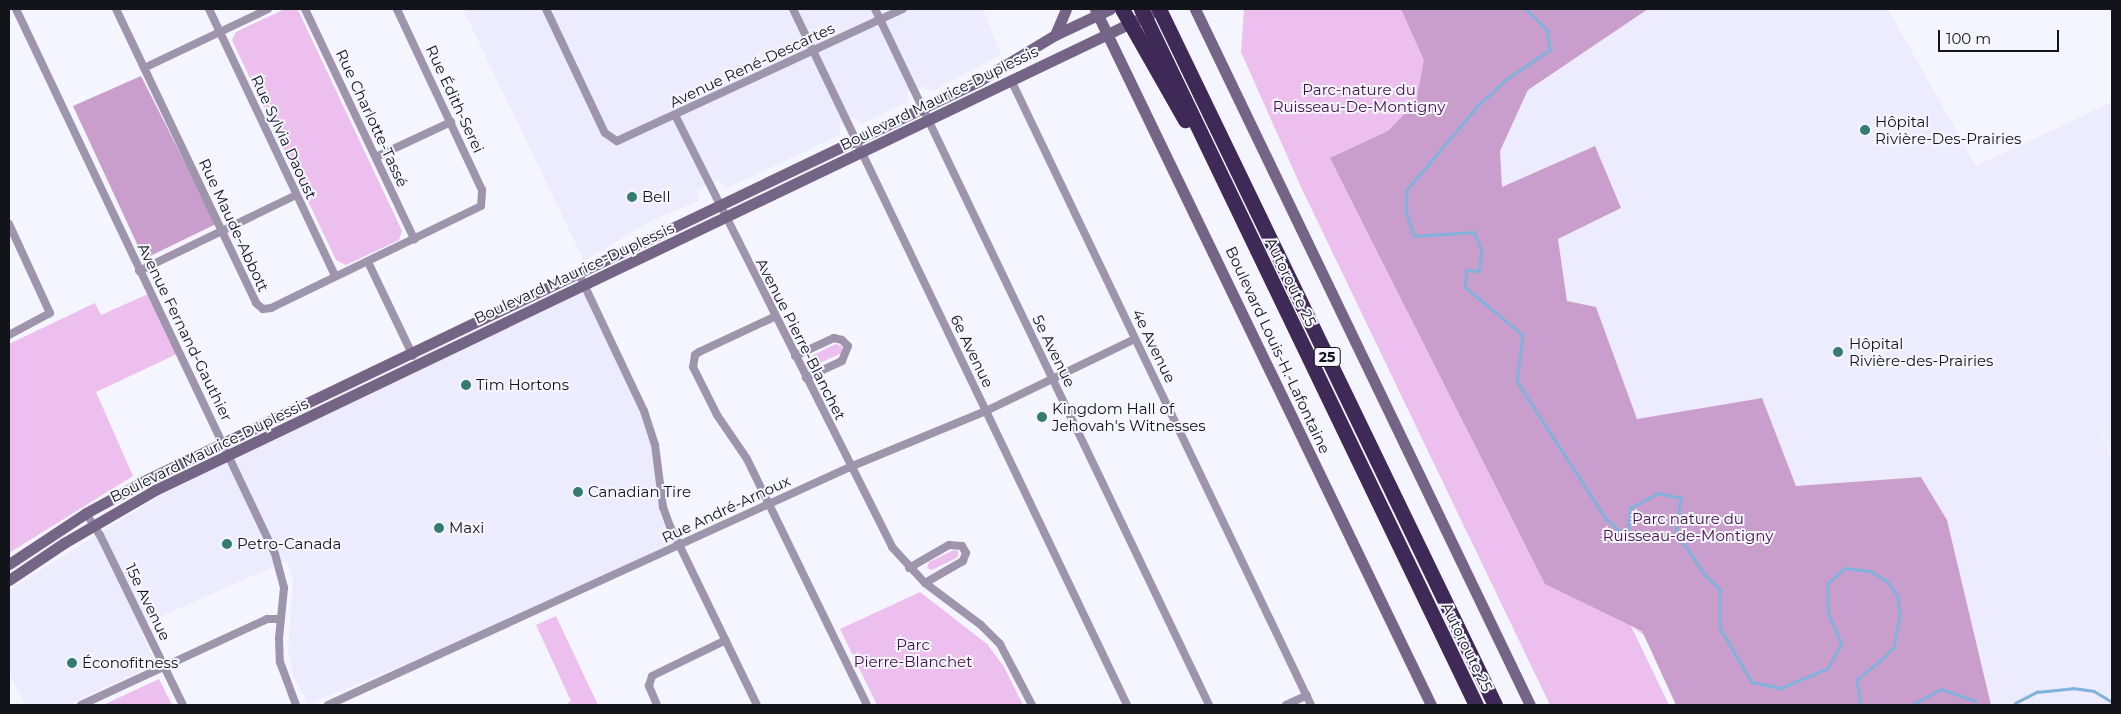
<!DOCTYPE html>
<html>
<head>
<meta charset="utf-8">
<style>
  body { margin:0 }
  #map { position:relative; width:2121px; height:714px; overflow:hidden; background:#f4f5fe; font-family:Montserrat,sans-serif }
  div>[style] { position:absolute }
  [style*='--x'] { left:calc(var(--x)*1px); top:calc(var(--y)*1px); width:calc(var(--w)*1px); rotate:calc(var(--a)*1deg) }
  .built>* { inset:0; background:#ececfe }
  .green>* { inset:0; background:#ecbfee }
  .forest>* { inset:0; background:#ca9ecc }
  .stream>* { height:2.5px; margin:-1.25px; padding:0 1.25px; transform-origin:1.25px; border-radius:1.25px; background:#80b2db }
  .street>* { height:8px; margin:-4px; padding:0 4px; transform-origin:4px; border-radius:4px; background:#9e94ab }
  .secondary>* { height:11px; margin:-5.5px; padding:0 5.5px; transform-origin:5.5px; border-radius:5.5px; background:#746587 }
  .highway>* { height:15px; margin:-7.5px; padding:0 7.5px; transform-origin:7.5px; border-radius:7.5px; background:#3f2956 }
  .dots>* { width:14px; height:14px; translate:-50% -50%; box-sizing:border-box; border:2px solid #f4f5fe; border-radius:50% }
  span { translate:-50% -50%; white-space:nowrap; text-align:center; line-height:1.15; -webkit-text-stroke:4px #f4f5fe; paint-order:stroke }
  .shield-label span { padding:1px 4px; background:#f4f5fe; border:1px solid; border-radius:4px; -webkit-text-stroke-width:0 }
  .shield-label { font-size:14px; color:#13131a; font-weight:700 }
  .street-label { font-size:15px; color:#13131a }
  .park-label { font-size:15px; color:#451149 }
  .poi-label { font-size:15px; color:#13131a }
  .left { translate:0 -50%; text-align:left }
  .frame { position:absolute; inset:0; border:10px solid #13131a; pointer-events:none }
  .scale { position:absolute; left:1938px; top:30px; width:121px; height:22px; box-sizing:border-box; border:2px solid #13131a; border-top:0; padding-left:6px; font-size:15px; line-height:18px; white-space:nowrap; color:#13131a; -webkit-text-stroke:4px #f4f5fe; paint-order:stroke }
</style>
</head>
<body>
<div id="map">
  <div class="built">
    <i style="clip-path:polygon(463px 9px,983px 9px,1001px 55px,930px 92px,922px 86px,907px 91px,908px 102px,861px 124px,853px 116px,839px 123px,840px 135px,727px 188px,719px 180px,697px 190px,700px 200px,651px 221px,584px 261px)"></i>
    <i style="clip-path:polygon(1648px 9px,1888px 9px,1976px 166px,2112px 102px,2112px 455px,2083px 395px,2112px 458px,2112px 705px,1991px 705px,1947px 520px,1921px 477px,1796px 486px,1761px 398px,1637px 419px,1596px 307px,1567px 301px,1558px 239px,1594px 146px,1502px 188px,1500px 151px,1528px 90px)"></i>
    <i style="clip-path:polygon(584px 284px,651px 433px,660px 486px,680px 546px,536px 611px,308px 704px,293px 675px,288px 653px,293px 578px,287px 561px,139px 626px,156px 664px,67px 705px,26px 705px,9px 673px,9px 590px,159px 496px)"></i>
  </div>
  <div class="green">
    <i style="clip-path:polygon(285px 9px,296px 9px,299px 12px,402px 231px,399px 240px,346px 265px,336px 260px,232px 40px,236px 32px)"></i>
    <i style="clip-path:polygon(1244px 9px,1449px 9px,1469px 125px,1644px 635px,1631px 626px,1669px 705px,1550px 705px,1301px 187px,1241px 52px)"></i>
    <i style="clip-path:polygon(148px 294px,177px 354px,96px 392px,133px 476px,9px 553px,9px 344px,95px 303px,101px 315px)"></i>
    <i style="clip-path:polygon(836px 344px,842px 346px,842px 353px,815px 365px,813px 355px)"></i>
    <i style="clip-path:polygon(954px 550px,958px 551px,958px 557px,932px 570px,927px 568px,929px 562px)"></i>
    <i style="clip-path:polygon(920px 592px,987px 644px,1004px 667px,1023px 705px,877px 705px,840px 629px)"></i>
    <i style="clip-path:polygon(556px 616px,598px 705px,565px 705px,571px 701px,536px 625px)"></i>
    <i style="clip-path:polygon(159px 679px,172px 705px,103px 705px)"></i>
  </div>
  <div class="forest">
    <i style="clip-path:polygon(1401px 9px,1648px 9px,1528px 90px,1500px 151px,1502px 187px,1595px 146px,1621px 208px,1558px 239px,1567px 301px,1596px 307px,1637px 419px,1762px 398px,1796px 486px,1921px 477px,1947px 520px,1991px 705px,1676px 705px,1642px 631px,1545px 584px,1330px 158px,1388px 131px,1416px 102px,1424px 60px)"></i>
    <i style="clip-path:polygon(141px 76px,216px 224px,144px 259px,73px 106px)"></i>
  </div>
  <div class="stream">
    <i style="--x:1526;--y:9;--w:30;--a:45"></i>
    <i style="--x:1547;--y:30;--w:20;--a:81"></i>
    <i style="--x:1550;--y:50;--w:53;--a:145.7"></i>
    <i style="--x:1506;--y:80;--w:35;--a:137"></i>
    <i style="--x:1480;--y:104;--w:113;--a:130.3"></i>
    <i style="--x:1407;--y:190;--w:20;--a:93"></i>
    <i style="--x:1406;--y:210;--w:27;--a:73"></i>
    <i style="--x:1414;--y:236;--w:60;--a:-3.8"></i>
    <i style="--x:1474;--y:232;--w:21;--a:67"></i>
    <i style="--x:1482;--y:251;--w:21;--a:98"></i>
    <i style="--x:1479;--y:272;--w:12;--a:-171"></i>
    <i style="--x:1467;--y:270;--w:17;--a:97"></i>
    <i style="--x:1465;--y:287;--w:75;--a:39.6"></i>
    <i style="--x:1523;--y:335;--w:46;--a:97.4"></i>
    <i style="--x:1517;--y:381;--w:166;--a:57.1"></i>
    <i style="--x:1607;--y:520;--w:26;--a:40"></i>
    <i style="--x:1627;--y:537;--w:29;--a:-84"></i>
    <i style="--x:1630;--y:508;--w:32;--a:-28"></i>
    <i style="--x:1658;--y:493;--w:24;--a:12"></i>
    <i style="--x:1681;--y:498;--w:34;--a:98"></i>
    <i style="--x:1676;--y:532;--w:52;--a:56"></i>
    <i style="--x:1705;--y:575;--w:21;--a:43"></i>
    <i style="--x:1720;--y:589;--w:39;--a:90"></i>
    <i style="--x:1720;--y:628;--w:63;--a:59.3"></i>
    <i style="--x:1752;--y:682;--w:30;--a:12"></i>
    <i style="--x:1781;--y:688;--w:51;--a:-23.1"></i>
    <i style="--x:1828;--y:668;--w:27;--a:-62"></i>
    <i style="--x:1841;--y:644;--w:34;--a:-113"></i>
    <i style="--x:1828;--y:613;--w:29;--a:-92"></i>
    <i style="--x:1827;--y:584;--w:24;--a:-42"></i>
    <i style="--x:1845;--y:568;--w:25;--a:7"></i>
    <i style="--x:1870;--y:571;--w:20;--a:30"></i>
    <i style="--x:1887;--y:581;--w:19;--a:54"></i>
    <i style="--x:1898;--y:596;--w:20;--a:84"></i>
    <i style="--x:1900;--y:616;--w:32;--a:101"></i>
    <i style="--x:1894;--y:647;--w:15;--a:132"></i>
    <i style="--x:1884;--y:658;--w:35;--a:141"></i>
    <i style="--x:1857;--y:680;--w:25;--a:81"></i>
    <i style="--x:2015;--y:703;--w:25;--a:-27"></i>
    <i style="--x:2037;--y:692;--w:36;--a:-6"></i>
    <i style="--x:2073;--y:688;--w:21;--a:8"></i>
    <i style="--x:2094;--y:691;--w:21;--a:31"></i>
    <i style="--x:1912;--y:705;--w:33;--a:-29"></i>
    <i style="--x:1941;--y:689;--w:36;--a:19"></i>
  </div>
  <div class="street">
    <i style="--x:16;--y:9;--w:603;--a:64.58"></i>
    <i style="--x:275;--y:554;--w:35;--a:75"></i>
    <i style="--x:284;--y:588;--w:50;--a:95.7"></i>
    <i style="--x:279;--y:638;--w:24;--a:88"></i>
    <i style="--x:280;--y:662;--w:46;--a:69.6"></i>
    <i style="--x:116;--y:9;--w:326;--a:64.5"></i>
    <i style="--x:256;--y:303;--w:9;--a:41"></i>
    <i style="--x:263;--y:309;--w:8;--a:-7"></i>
    <i style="--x:271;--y:308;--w:233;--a:-25.9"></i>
    <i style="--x:481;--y:206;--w:16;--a:-86"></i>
    <i style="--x:482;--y:190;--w:200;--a:-115.2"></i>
    <i style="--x:209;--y:9;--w:295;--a:64.7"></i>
    <i style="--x:305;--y:9;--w:255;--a:64.6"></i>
    <i style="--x:546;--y:9;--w:137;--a:64.6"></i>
    <i style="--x:605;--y:133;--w:14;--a:34"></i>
    <i style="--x:617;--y:141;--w:315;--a:-24.8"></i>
    <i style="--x:793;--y:9;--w:772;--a:64.36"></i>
    <i style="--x:875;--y:9;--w:772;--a:64.36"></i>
    <i style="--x:144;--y:68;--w:137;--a:-25.4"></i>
    <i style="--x:1011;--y:80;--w:693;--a:64.36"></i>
    <i style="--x:676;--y:117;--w:481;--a:63.3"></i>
    <i style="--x:892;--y:547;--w:49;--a:47.5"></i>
    <i style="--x:925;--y:583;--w:70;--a:36.9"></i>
    <i style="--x:981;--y:625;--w:27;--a:45"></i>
    <i style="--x:1000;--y:644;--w:69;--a:62.3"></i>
    <i style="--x:376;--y:157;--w:83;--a:-25"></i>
    <i style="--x:9;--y:224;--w:98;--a:65.3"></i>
    <i style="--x:50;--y:313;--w:47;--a:151.8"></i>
    <i style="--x:368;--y:262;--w:104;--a:64.4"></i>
    <i style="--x:139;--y:271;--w:174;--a:-25.8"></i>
    <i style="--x:578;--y:272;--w:154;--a:64.6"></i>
    <i style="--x:644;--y:411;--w:36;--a:72"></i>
    <i style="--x:655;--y:445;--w:63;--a:82.6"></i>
    <i style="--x:663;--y:507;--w:20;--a:70"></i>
    <i style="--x:670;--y:526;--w:199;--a:64.1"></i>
    <i style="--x:774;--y:317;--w:83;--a:155"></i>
    <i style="--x:699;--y:352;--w:5;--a:143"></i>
    <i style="--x:695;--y:355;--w:12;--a:99"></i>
    <i style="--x:693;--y:367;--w:54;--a:63.4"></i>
    <i style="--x:717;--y:415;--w:53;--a:55.7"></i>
    <i style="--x:747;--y:459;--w:274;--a:64"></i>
    <i style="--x:795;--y:356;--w:43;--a:-24.8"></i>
    <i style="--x:834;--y:338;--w:8;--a:14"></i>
    <i style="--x:842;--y:340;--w:8;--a:45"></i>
    <i style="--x:848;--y:346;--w:16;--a:112"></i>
    <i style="--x:842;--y:361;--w:40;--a:155"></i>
    <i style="--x:86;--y:513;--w:26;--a:58"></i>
    <i style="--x:100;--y:535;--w:189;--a:64"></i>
    <i style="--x:909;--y:568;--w:46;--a:-29.9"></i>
    <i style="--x:949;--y:545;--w:13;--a:4"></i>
    <i style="--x:962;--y:546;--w:8;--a:60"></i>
    <i style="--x:966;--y:553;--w:9;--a:111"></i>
    <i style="--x:963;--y:561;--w:44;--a:149.9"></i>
    <i style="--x:81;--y:705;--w:205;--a:-24.8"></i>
    <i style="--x:267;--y:619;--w:14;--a:0"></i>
    <i style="--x:328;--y:705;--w:574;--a:-24.51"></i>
    <i style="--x:850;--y:467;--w:147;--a:-22.4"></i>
    <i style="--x:986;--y:411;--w:165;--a:-25.8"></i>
    <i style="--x:657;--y:705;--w:21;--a:-113"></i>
    <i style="--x:649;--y:686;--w:10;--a:-73"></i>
    <i style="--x:652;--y:676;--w:82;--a:-25.9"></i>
    <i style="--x:1286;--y:705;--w:23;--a:-25"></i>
  </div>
  <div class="secondary">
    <i style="--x:1095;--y:9;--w:773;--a:64.23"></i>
    <i style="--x:1195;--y:9;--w:772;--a:64.3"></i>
    <i style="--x:1055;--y:35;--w:28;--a:-67"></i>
    <i style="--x:9;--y:564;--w:92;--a:-33.5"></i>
    <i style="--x:86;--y:513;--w:71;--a:-28.7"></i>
    <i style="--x:148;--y:479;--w:921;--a:-25.59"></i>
    <i style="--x:979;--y:81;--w:89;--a:-31.2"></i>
    <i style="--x:1055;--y:35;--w:61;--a:-25.3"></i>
    <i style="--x:9;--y:580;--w:66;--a:-33.9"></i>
    <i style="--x:64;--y:543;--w:105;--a:-30.2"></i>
    <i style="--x:155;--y:490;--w:1114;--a:-25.58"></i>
  </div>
  <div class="highway">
    <i style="--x:1122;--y:9;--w:128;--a:60.4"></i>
    <i style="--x:1141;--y:9;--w:772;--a:64.3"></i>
    <i style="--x:1159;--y:9;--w:773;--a:64.23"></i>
  </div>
  <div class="dots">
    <i style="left:1865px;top:130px;background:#357b71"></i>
    <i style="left:632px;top:197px;background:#357b71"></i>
    <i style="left:1838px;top:352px;background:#357b71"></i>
    <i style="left:466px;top:385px;background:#357b71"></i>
    <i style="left:1042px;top:417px;background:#357b71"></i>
    <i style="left:578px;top:492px;background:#357b71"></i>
    <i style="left:439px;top:528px;background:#357b71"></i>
    <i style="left:227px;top:544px;background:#357b71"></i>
    <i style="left:72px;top:663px;background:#357b71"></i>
  </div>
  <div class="shield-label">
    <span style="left:1327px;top:357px">25</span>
  </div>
  <div class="street-label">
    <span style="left:752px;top:65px;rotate:-25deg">Avenue René-Descartes</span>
    <span style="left:939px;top:98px;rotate:-26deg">Boulevard Maurice-Duplessis</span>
    <span style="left:455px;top:99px;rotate:65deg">Rue Édith-Serei</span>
    <span style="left:372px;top:118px;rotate:65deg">Rue Charlotte-Tassé</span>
    <span style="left:284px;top:137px;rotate:65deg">Rue Sylvia Daoust</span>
    <span style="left:234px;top:225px;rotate:65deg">Rue Maude-Abbott</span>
    <span style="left:574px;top:273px;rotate:-25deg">Boulevard Maurice-Duplessis</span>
    <span style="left:1291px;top:282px;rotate:64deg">Autoroute 25</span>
    <span style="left:185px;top:332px;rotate:64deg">Avenue Fernand-Gauthier</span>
    <span style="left:801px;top:339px;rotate:63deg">Avenue Pierre-Blanchet</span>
    <span style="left:1154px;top:346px;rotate:64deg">4e Avenue</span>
    <span style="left:1278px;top:350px;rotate:65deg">Boulevard Louis-H.-Lafontaine</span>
    <span style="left:972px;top:351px;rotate:64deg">6e Avenue</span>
    <span style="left:1054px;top:351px;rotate:64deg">5e Avenue</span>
    <span style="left:209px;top:450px;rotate:-26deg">Boulevard Maurice-Duplessis</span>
    <span style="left:726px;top:509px;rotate:-25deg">Rue André-Arnoux</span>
    <span style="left:148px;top:602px;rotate:64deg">15e Avenue</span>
    <span style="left:1467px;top:647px;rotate:64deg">Autoroute 25</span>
  </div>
  <div class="park-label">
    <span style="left:1359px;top:98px">Parc-nature du<br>Ruisseau-De-Montigny</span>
    <span style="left:1688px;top:527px">Parc nature du<br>Ruisseau-de-Montigny</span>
    <span style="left:913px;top:653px">Parc<br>Pierre-Blanchet</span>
  </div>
  <div class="poi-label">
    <span class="left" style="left:1875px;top:130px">Hôpital<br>Rivière-Des-Prairies</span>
    <span class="left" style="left:642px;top:197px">Bell</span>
    <span class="left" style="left:1849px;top:352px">Hôpital<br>Rivière-des-Prairies</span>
    <span class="left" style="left:476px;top:385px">Tim Hortons</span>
    <span class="left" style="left:1052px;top:417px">Kingdom Hall of<br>Jehovah's Witnesses</span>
    <span class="left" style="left:588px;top:492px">Canadian Tire</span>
    <span class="left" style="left:449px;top:528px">Maxi</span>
    <span class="left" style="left:237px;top:544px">Petro-Canada</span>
    <span class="left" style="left:82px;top:663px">Éconofitness</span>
  </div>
  <div class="frame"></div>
  <div class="scale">100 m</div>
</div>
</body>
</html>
